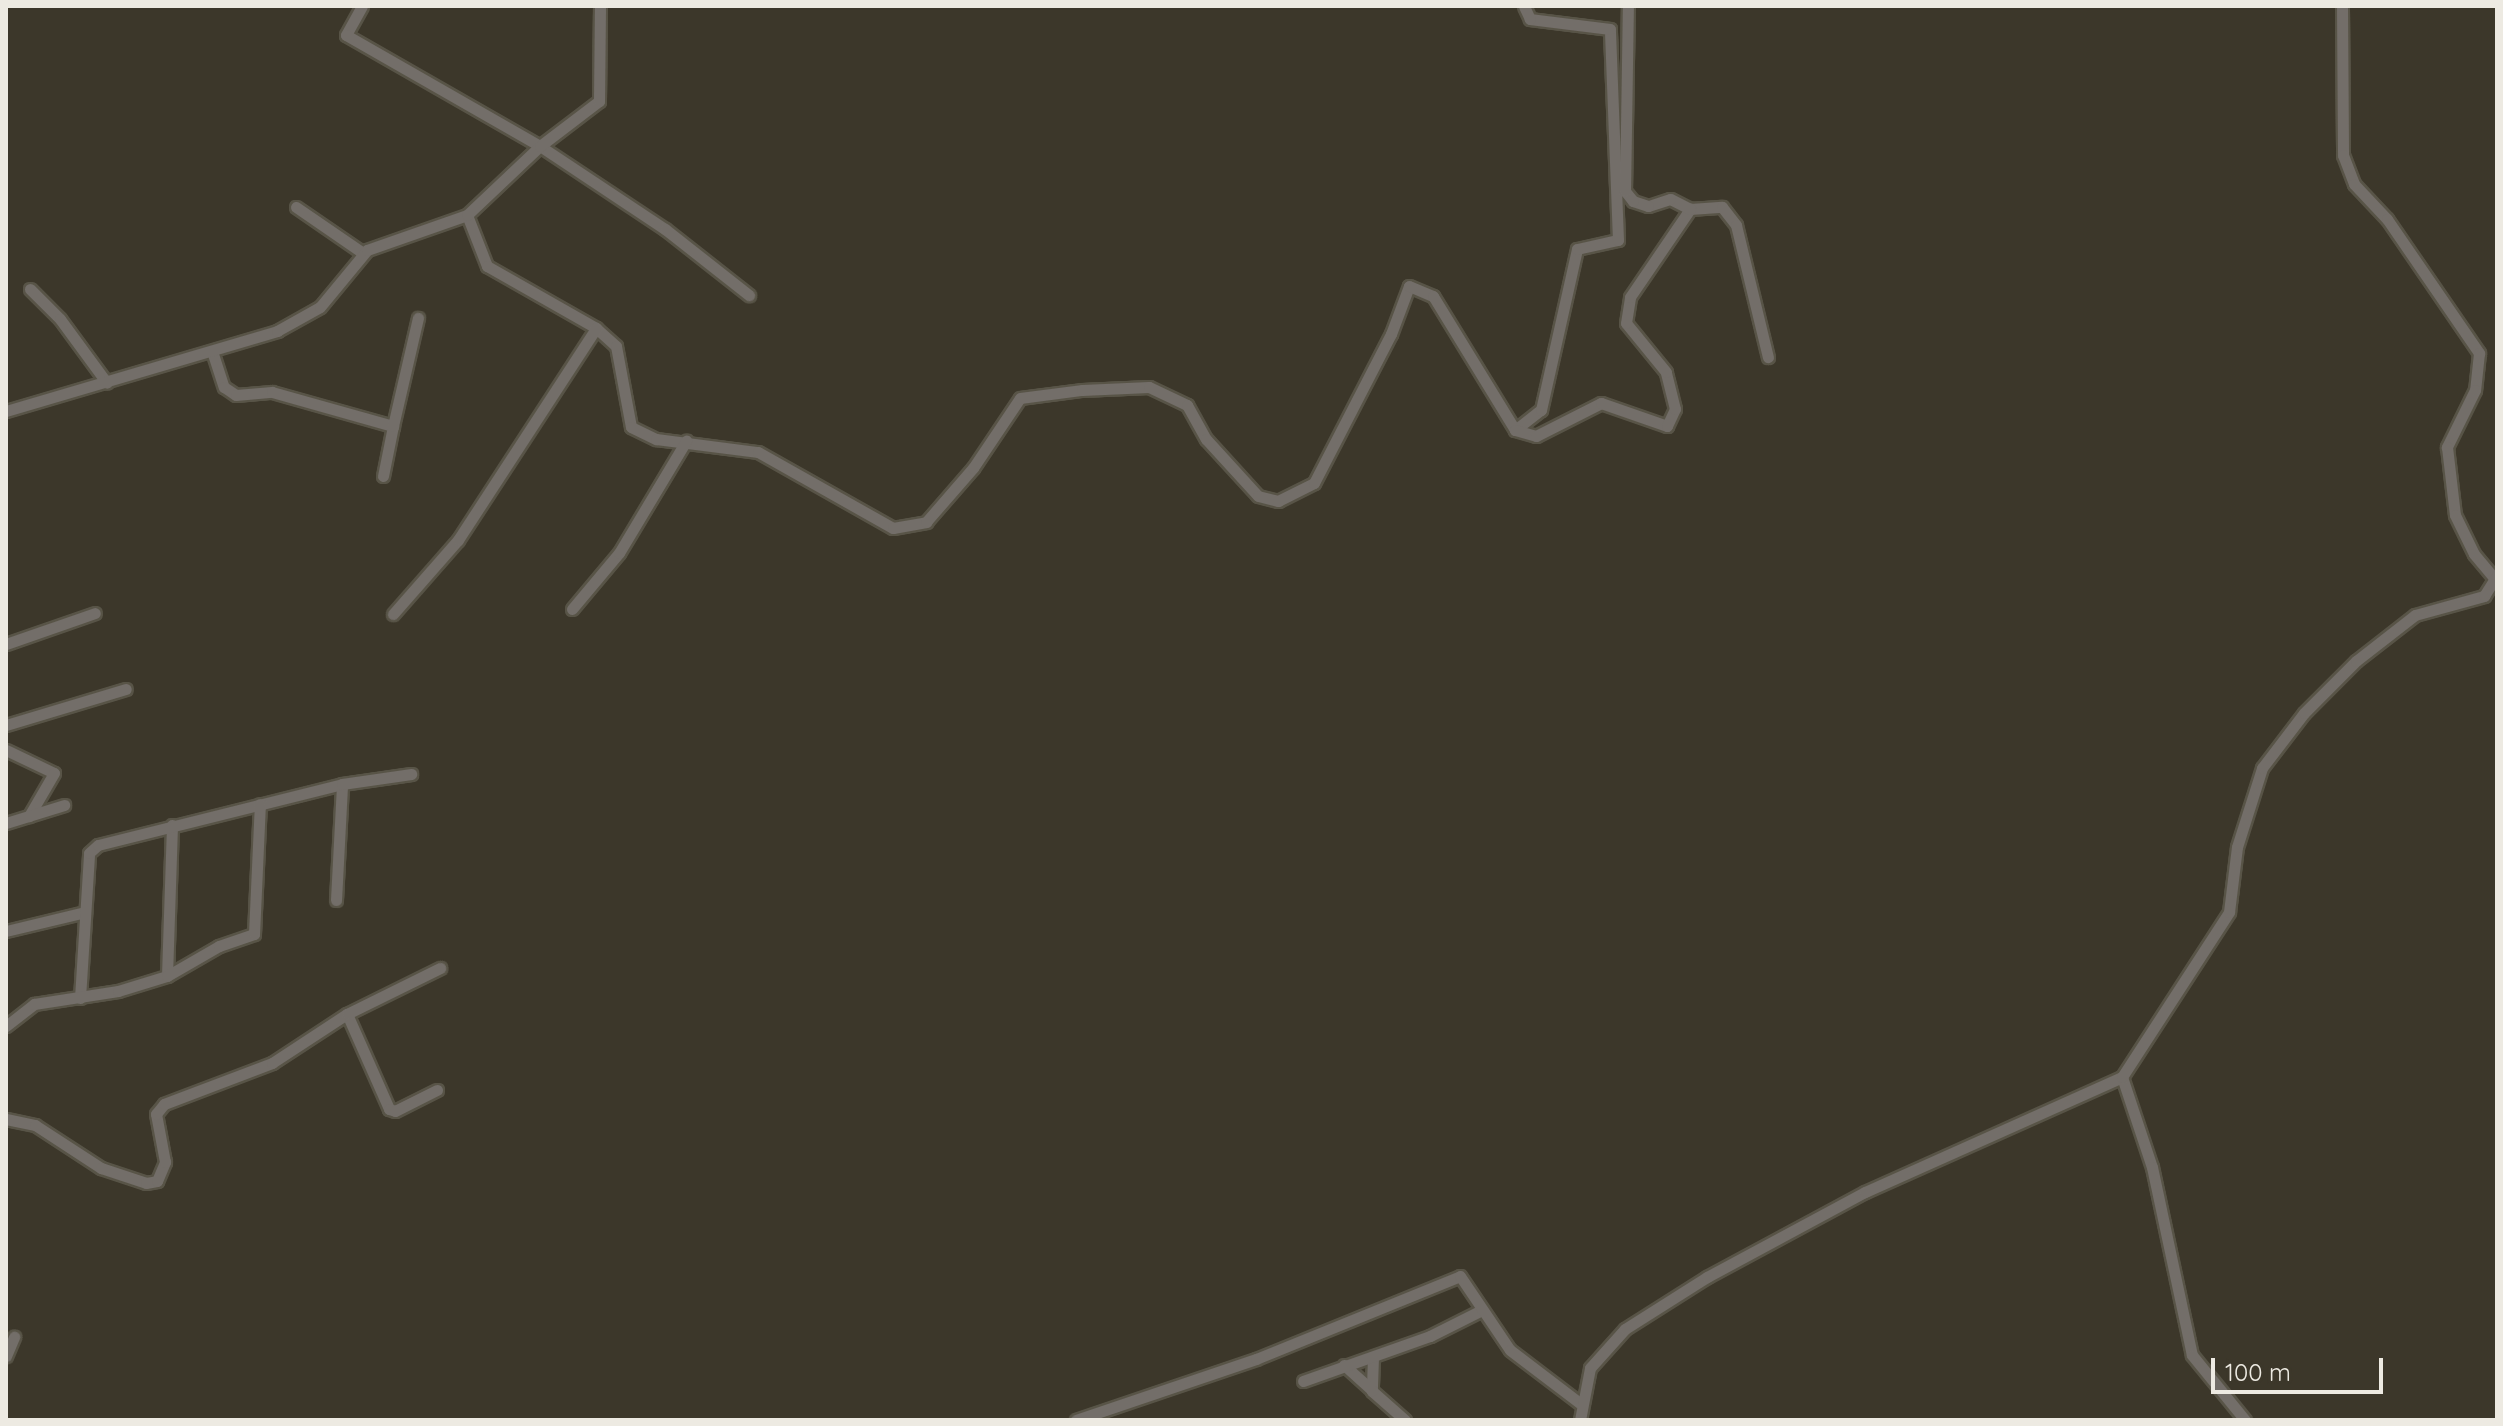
<!DOCTYPE html>
<html>
<head>
<meta charset="utf-8">
<style>
  body { margin:0 }
  #map { position:relative; width:2503px; height:1426px; overflow:hidden; background:#3c372a; font-family:Quicksand,sans-serif }
  div>[style] { position:absolute }
  [style*='--x'] { left:calc(var(--x)*1px); top:calc(var(--y)*1px); width:calc(var(--w)*1px); rotate:calc(var(--a)*1deg) }
  .roads { filter:drop-shadow(2px 0 #585447) drop-shadow(-2px 0 #585447) drop-shadow(0 2px #585447) drop-shadow(0 -2px #585447) }
  .minor>* { height:11px; margin:-5.5px; padding:0 5.5px; transform-origin:5.5px; border-radius:5.5px; background:#736e69 }
  span { translate:-50% -50%; white-space:nowrap; text-align:center; line-height:1.15; -webkit-text-stroke:8px #3c372a; paint-order:stroke }
  .frame { position:absolute; inset:0; border:8px solid #edeae2; pointer-events:none }
  .scale { position:absolute; left:2211px; top:1358px; width:172px; height:36px; box-sizing:border-box; border:4px solid #edeae2; border-top:0; padding-left:10px; font-size:24px; line-height:28px; white-space:nowrap; color:#edeae2; -webkit-text-stroke:6px #3c372a; paint-order:stroke }
</style>
</head>
<body>
<div id="map">
  <div class="roads">
    <div class="minor">
      <i style="--x:362;--y:6;--w:33;--a:119"></i>
      <i style="--x:346;--y:35;--w:224;--a:29.8"></i>
      <i style="--x:540;--y:146;--w:150;--a:33.6"></i>
      <i style="--x:665;--y:229;--w:107;--a:38.2"></i>
      <i style="--x:2342;--y:6;--w:149;--a:89.6"></i>
      <i style="--x:2343;--y:155;--w:31;--a:69"></i>
      <i style="--x:2354;--y:184;--w:48;--a:46.7"></i>
      <i style="--x:2387;--y:219;--w:163;--a:55.5"></i>
      <i style="--x:2479;--y:353;--w:37;--a:96"></i>
      <i style="--x:2475;--y:390;--w:64;--a:116.2"></i>
      <i style="--x:2447;--y:447;--w:68;--a:83.3"></i>
      <i style="--x:2455;--y:515;--w:43;--a:64"></i>
      <i style="--x:2474;--y:554;--w:30;--a:50"></i>
      <i style="--x:296;--y:207;--w:81;--a:34.5"></i>
      <i style="--x:1690;--y:209;--w:32;--a:-4"></i>
      <i style="--x:1722;--y:207;--w:23;--a:52"></i>
      <i style="--x:1736;--y:225;--w:136;--a:76.4"></i>
      <i style="--x:467;--y:215;--w:55;--a:68.6"></i>
      <i style="--x:487;--y:266;--w:125;--a:29.6"></i>
      <i style="--x:596;--y:328;--w:27;--a:42"></i>
      <i style="--x:616;--y:346;--w:82;--a:79.5"></i>
      <i style="--x:631;--y:427;--w:28;--a:26"></i>
      <i style="--x:656;--y:439;--w:103;--a:7.3"></i>
      <i style="--x:758;--y:452;--w:155;--a:29.4"></i>
      <i style="--x:893;--y:528;--w:34;--a:-10"></i>
      <i style="--x:926;--y:522;--w:72;--a:-49"></i>
      <i style="--x:973;--y:468;--w:84;--a:-56.1"></i>
      <i style="--x:1020;--y:398;--w:63;--a:-7.4"></i>
      <i style="--x:1082;--y:390;--w:67;--a:-2.6"></i>
      <i style="--x:1149;--y:387;--w:42;--a:25.3"></i>
      <i style="--x:1187;--y:405;--w:39;--a:61"></i>
      <i style="--x:1206;--y:439;--w:77;--a:47.6"></i>
      <i style="--x:1258;--y:496;--w:21;--a:14"></i>
      <i style="--x:1278;--y:501;--w:40;--a:-26.6"></i>
      <i style="--x:1314;--y:483;--w:168;--a:-62.7"></i>
      <i style="--x:1391;--y:334;--w:51;--a:-69.4"></i>
      <i style="--x:1409;--y:286;--w:26;--a:23"></i>
      <i style="--x:1433;--y:296;--w:157;--a:58.5"></i>
      <i style="--x:1515;--y:430;--w:33;--a:-38"></i>
      <i style="--x:1541;--y:410;--w:165;--a:-77.4"></i>
      <i style="--x:1577;--y:249;--w:42;--a:-12.4"></i>
      <i style="--x:1618;--y:240;--w:211;--a:-92.2"></i>
      <i style="--x:1610;--y:29;--w:81;--a:-172.9"></i>
      <i style="--x:1530;--y:19;--w:14;--a:-115"></i>
      <i style="--x:30;--y:289;--w:42;--a:45"></i>
      <i style="--x:60;--y:319;--w:79;--a:53.7"></i>
      <i style="--x:212;--y:351;--w:38;--a:72"></i>
      <i style="--x:224;--y:387;--w:14;--a:34"></i>
      <i style="--x:236;--y:395;--w:36;--a:-5"></i>
      <i style="--x:272;--y:392;--w:126;--a:15.7"></i>
      <i style="--x:393;--y:426;--w:51;--a:101.3"></i>
      <i style="--x:6;--y:411;--w:283;--a:-16.4"></i>
      <i style="--x:277;--y:331;--w:49;--a:-29.2"></i>
      <i style="--x:320;--y:307;--w:74;--a:-50.5"></i>
      <i style="--x:367;--y:250;--w:106;--a:-19.3"></i>
      <i style="--x:467;--y:215;--w:100;--a:-43.4"></i>
      <i style="--x:540;--y:146;--w:74;--a:-37.3"></i>
      <i style="--x:599;--y:101;--w:95;--a:-89.4"></i>
      <i style="--x:393;--y:426;--w:111;--a:-77"></i>
      <i style="--x:1515;--y:430;--w:22;--a:16"></i>
      <i style="--x:1536;--y:436;--w:73;--a:-26.9"></i>
      <i style="--x:1601;--y:403;--w:70;--a:19.2"></i>
      <i style="--x:1667;--y:426;--w:19;--a:-65"></i>
      <i style="--x:1675;--y:409;--w:38;--a:-104"></i>
      <i style="--x:1666;--y:372;--w:63;--a:-129.2"></i>
      <i style="--x:1626;--y:323;--w:26;--a:-81"></i>
      <i style="--x:1630;--y:297;--w:107;--a:-55.7"></i>
      <i style="--x:1690;--y:209;--w:22;--a:-153"></i>
      <i style="--x:1670;--y:199;--w:23;--a:162"></i>
      <i style="--x:1648;--y:206;--w:16;--a:-162"></i>
      <i style="--x:1633;--y:201;--w:13;--a:-129"></i>
      <i style="--x:1625;--y:191;--w:185;--a:-89.1"></i>
      <i style="--x:572;--y:609;--w:73;--a:-50"></i>
      <i style="--x:619;--y:553;--w:131;--a:-59.1"></i>
      <i style="--x:393;--y:614;--w:98;--a:-48.7"></i>
      <i style="--x:458;--y:540;--w:253;--a:-56.9"></i>
      <i style="--x:6;--y:644;--w:94;--a:-19.2"></i>
      <i style="--x:6;--y:725;--w:125;--a:-16.7"></i>
      <i style="--x:6;--y:750;--w:53;--a:25.6"></i>
      <i style="--x:54;--y:773;--w:50;--a:120.2"></i>
      <i style="--x:6;--y:823;--w:61;--a:-17.2"></i>
      <i style="--x:336;--y:900;--w:116;--a:-87"></i>
      <i style="--x:6;--y:931;--w:81;--a:-13.5"></i>
      <i style="--x:167;--y:976;--w:151;--a:-88.1"></i>
      <i style="--x:80;--y:998;--w:145;--a:-86.4"></i>
      <i style="--x:89;--y:853;--w:12;--a:-42"></i>
      <i style="--x:98;--y:845;--w:252;--a:-14"></i>
      <i style="--x:342;--y:784;--w:70;--a:-8.2"></i>
      <i style="--x:347;--y:1014;--w:104;--a:66.1"></i>
      <i style="--x:389;--y:1109;--w:6;--a:18"></i>
      <i style="--x:395;--y:1111;--w:47;--a:-26.6"></i>
      <i style="--x:6;--y:1026;--w:36;--a:-38"></i>
      <i style="--x:34;--y:1004;--w:85;--a:-8.8"></i>
      <i style="--x:118;--y:991;--w:51;--a:-17"></i>
      <i style="--x:167;--y:976;--w:60;--a:-30"></i>
      <i style="--x:219;--y:946;--w:37;--a:-19"></i>
      <i style="--x:254;--y:934;--w:130;--a:-87.4"></i>
      <i style="--x:2122;--y:1077;--w:95;--a:71.6"></i>
      <i style="--x:2152;--y:1167;--w:192;--a:78"></i>
      <i style="--x:2192;--y:1355;--w:84;--a:50.8"></i>
      <i style="--x:6;--y:1119;--w:30;--a:12"></i>
      <i style="--x:35;--y:1125;--w:79;--a:33.1"></i>
      <i style="--x:101;--y:1168;--w:47;--a:18.4"></i>
      <i style="--x:146;--y:1183;--w:11;--a:-10"></i>
      <i style="--x:157;--y:1181;--w:21;--a:-67"></i>
      <i style="--x:165;--y:1162;--w:49;--a:-100.6"></i>
      <i style="--x:156;--y:1114;--w:13;--a:-51"></i>
      <i style="--x:164;--y:1104;--w:116;--a:-20.8"></i>
      <i style="--x:272;--y:1063;--w:90;--a:-33.2"></i>
      <i style="--x:347;--y:1014;--w:104;--a:-26.3"></i>
      <i style="--x:6;--y:1356;--w:21;--a:-67"></i>
      <i style="--x:1373;--y:1357;--w:34;--a:92"></i>
      <i style="--x:1372;--y:1391;--w:44;--a:41.3"></i>
      <i style="--x:1344;--y:1365;--w:38;--a:42"></i>
      <i style="--x:1303;--y:1381;--w:135;--a:-19.5"></i>
      <i style="--x:1430;--y:1336;--w:58;--a:-26.6"></i>
      <i style="--x:1076;--y:1420;--w:190;--a:-18.7"></i>
      <i style="--x:1256;--y:1359;--w:220;--a:-22.1"></i>
      <i style="--x:1460;--y:1276;--w:89;--a:56"></i>
      <i style="--x:1510;--y:1350;--w:89;--a:37.3"></i>
      <i style="--x:1580;--y:1420;--w:53;--a:-79.1"></i>
      <i style="--x:1590;--y:1368;--w:52;--a:-48.1"></i>
      <i style="--x:1625;--y:1329;--w:97;--a:-32.4"></i>
      <i style="--x:1707;--y:1277;--w:179;--a:-28.3"></i>
      <i style="--x:1865;--y:1192;--w:282;--a:-24.1"></i>
      <i style="--x:2122;--y:1077;--w:197;--a:-57"></i>
      <i style="--x:2229;--y:912;--w:65;--a:-83"></i>
      <i style="--x:2237;--y:847;--w:83;--a:-72.4"></i>
      <i style="--x:2262;--y:768;--w:69;--a:-52.6"></i>
      <i style="--x:2304;--y:713;--w:74;--a:-45"></i>
      <i style="--x:2356;--y:661;--w:75;--a:-37.9"></i>
      <i style="--x:2415;--y:615;--w:72;--a:-15.4"></i>
      <i style="--x:2484;--y:596;--w:25;--a:-58"></i>
    </div>
  </div>
  <div class="frame"></div>
  <div class="scale">100 m</div>
</div>
</body>
</html>
